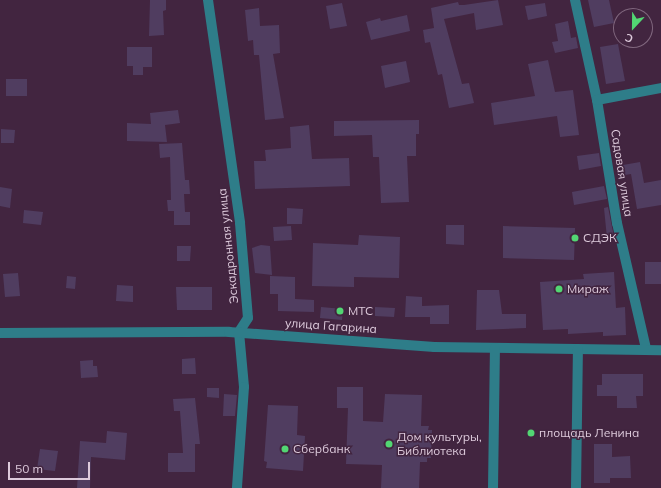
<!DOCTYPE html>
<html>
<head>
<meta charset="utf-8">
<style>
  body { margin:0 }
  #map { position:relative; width:661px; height:488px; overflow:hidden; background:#422540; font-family:Mulish,sans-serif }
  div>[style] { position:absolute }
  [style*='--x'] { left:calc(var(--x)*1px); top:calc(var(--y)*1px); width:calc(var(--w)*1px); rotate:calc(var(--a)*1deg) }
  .building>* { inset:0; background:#503d60 }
  .minor>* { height:10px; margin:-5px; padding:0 5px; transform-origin:5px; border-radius:5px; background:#2e7d89 }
  .dots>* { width:11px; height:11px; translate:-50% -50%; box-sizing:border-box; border:2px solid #422540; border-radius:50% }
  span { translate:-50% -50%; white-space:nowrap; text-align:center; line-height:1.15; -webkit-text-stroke:3px #422540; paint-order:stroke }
  .street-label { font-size:12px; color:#ddcadb }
  .poi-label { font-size:12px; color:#ddcadb }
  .left { translate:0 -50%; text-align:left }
  .north { position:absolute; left:613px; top:8px; width:40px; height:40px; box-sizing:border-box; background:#422540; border:1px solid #80677e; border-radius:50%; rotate:202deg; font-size:11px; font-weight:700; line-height:16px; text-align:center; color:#ddcadb }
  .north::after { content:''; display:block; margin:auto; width:14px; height:18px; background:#52d673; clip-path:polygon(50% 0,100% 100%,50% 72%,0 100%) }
  .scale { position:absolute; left:8px; top:462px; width:82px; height:18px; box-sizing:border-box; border:2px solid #ddcadb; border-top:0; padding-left:5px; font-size:12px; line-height:14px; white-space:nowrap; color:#ddcadb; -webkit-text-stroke:3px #422540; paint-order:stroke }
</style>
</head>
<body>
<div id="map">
  <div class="building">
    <i style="clip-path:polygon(150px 0,166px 0,166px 10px,163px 11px,164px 35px,149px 36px)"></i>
    <i style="clip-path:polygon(498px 0,503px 25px,476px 30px,474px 13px,444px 19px,462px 84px,469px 83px,474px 103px,449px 108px,442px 74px,438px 75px,430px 42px,425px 43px,423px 30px,434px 28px,431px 8px,458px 2px,459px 5px,464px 5px)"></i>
    <i style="clip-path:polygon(588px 0,609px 0,614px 23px,594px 27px)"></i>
    <i style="clip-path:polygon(342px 3px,347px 26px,330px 29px,326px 6px)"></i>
    <i style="clip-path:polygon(545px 3px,547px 16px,528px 20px,525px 6px)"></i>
    <i style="clip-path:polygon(259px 8px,260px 26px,279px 25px,280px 53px,273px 54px,284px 118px,265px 120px,259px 55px,254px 55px,253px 40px,248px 41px,245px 10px)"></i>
    <i style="clip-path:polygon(407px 15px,410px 31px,371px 40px,366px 22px,380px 18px,381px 21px)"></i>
    <i style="clip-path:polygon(568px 21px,571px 38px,576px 37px,578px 48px,555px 53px,552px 42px,558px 41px,555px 24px)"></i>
    <i style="clip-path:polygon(618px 44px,625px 81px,606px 84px,600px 47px)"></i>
    <i style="clip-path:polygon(127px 47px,152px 47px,152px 67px,143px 67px,143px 75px,133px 75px,133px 66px,127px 66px)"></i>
    <i style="clip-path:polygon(548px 60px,555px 92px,573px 90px,579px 135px,560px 137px,557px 116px,494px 125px,491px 103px,535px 96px,528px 64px)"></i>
    <i style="clip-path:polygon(406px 61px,410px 82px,385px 88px,381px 66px)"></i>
    <i style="clip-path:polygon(6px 79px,27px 79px,27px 96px,6px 96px)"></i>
    <i style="clip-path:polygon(178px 110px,180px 123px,165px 125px,167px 142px,127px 141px,127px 123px,151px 124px,150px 113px)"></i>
    <i style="clip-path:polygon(419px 120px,419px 134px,416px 134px,416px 156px,407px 156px,409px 202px,381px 203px,379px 157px,373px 157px,372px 135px,334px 136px,334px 121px)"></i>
    <i style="clip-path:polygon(309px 125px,312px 159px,349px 158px,350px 186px,255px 189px,254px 161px,266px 161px,265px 150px,291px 148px,290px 127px)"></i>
    <i style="clip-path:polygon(1px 129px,15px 130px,14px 143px,1px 143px)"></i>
    <i style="clip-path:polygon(182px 143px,185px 180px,189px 180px,190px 194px,184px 194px,185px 212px,190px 212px,190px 225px,174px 225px,174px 211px,168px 211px,167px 200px,171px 200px,170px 157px,160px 158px,159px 144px)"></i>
    <i style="clip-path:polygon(599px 153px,601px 166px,579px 170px,577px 156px)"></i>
    <i style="clip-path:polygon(640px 162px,644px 183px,661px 180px,661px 205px,637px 209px,631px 174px,625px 175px,623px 165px)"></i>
    <i style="clip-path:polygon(604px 186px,607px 199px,574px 205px,572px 192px)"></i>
    <i style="clip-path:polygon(0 187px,12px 189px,10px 208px,0 206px)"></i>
    <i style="clip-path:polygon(608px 207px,614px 237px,607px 238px,604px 208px)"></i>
    <i style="clip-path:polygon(287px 208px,303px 209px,302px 224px,287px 224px)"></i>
    <i style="clip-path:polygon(24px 210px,43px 212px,41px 225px,23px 223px)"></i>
    <i style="clip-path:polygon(446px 225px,464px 225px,464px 245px,446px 244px)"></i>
    <i style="clip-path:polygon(291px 226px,292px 240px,274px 241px,273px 227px)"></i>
    <i style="clip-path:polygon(503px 226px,575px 228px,574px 260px,503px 258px)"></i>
    <i style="clip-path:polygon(359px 235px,400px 237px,399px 278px,354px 277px,354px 287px,312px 286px,313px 243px,358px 245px)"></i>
    <i style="clip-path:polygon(261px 245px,270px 246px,272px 275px,255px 273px,252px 248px)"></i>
    <i style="clip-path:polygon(177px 246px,191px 246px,190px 261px,177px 261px)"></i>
    <i style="clip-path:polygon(645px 262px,661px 262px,661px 284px,645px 284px)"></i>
    <i style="clip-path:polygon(614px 272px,616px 308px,625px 307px,626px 335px,603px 336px,603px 332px,568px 334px,568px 329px,543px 330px,540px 282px,584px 279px,583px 274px)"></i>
    <i style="clip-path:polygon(18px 273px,20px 296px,5px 297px,3px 274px)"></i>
    <i style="clip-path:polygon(67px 276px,76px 277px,75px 289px,66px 288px)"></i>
    <i style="clip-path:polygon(270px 276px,295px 277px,295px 299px,314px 300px,314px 312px,278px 311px,278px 294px,270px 294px)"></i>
    <i style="clip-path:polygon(117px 285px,133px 286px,133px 302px,116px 301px)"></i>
    <i style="clip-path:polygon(176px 287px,212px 287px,212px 310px,177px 310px)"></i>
    <i style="clip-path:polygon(477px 290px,499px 290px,502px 314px,526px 314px,526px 328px,476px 330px)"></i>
    <i style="clip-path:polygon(406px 296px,422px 297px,422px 306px,449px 305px,449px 324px,430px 324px,430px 317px,405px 317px)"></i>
    <i style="clip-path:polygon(321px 307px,343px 309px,342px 320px,320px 318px)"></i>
    <i style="clip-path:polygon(375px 307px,395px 308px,394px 317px,375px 316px)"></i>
    <i style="clip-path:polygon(195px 358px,196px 374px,182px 374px,182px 359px)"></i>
    <i style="clip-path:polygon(93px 360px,93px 366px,97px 366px,98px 377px,81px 378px,80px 361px)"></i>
    <i style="clip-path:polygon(602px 374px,643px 374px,643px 396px,636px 396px,637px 408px,617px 408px,617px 396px,597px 396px,597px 385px,602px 385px)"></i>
    <i style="clip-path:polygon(337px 387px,363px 387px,363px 421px,383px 422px,385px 394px,422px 395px,421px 426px,429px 426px,428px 430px,432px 430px,431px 458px,427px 458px,427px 462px,420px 462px,419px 488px,381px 488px,382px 465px,346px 464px,348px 408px,337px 408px)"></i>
    <i style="clip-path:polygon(207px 388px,219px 388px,219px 398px,207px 397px)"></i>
    <i style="clip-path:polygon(224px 394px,237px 395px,235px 416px,223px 416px)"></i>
    <i style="clip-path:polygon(195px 398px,200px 444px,195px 444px,195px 472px,168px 472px,168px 453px,183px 453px,180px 411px,174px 411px,173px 399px)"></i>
    <i style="clip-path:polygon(268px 405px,298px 406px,297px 435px,305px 436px,303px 471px,266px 468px,267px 462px,264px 461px)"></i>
    <i style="clip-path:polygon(107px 431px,127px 433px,125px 460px,91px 457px,90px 488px,77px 488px,80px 441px,106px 443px)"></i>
    <i style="clip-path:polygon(594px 444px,612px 444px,612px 457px,630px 456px,631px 478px,610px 478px,610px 483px,594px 483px)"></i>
    <i style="clip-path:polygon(40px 449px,58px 451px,55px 471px,37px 469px)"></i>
  </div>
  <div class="minor">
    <i style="--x:208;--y:0;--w:225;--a:81.8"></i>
    <i style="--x:240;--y:223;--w:95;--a:85.2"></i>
    <i style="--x:248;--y:318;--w:17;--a:123"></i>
    <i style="--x:239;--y:332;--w:55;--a:84.8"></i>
    <i style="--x:244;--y:387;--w:101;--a:94"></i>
    <i style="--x:575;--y:0;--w:102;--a:77.6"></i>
    <i style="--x:597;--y:100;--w:125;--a:80.8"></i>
    <i style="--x:617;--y:223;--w:129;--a:77"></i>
    <i style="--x:597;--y:100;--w:65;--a:-10.6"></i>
    <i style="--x:0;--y:333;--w:229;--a:-0.3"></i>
    <i style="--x:229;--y:332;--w:206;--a:4.2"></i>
    <i style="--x:434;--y:347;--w:227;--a:0.8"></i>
    <i style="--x:493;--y:488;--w:140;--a:-89.2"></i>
    <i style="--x:576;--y:488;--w:139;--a:-89.2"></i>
  </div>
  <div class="dots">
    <i style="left:575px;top:238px;background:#52d673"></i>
    <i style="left:559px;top:289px;background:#52d673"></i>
    <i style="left:340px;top:311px;background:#52d673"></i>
    <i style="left:531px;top:433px;background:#52d673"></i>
    <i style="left:389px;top:444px;background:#52d673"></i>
    <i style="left:285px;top:449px;background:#52d673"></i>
  </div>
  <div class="street-label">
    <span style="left:622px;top:173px;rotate:81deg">Садовая улица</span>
    <span style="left:228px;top:246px;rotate:-96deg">Эскадронная улица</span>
    <span style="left:331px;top:326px;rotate:4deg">улица Гагарина</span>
  </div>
  <div class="poi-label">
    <span class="left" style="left:583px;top:238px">СДЭК</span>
    <span class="left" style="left:567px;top:289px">Мираж</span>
    <span class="left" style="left:348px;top:311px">МТС</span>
    <span class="left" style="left:539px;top:433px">площадь Ленина</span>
    <span class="left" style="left:397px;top:444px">Дом культуры,<br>Библиотека</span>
    <span class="left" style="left:293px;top:449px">Сбербанк</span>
  </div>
  <div class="north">С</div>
  <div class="scale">50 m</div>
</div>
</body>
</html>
